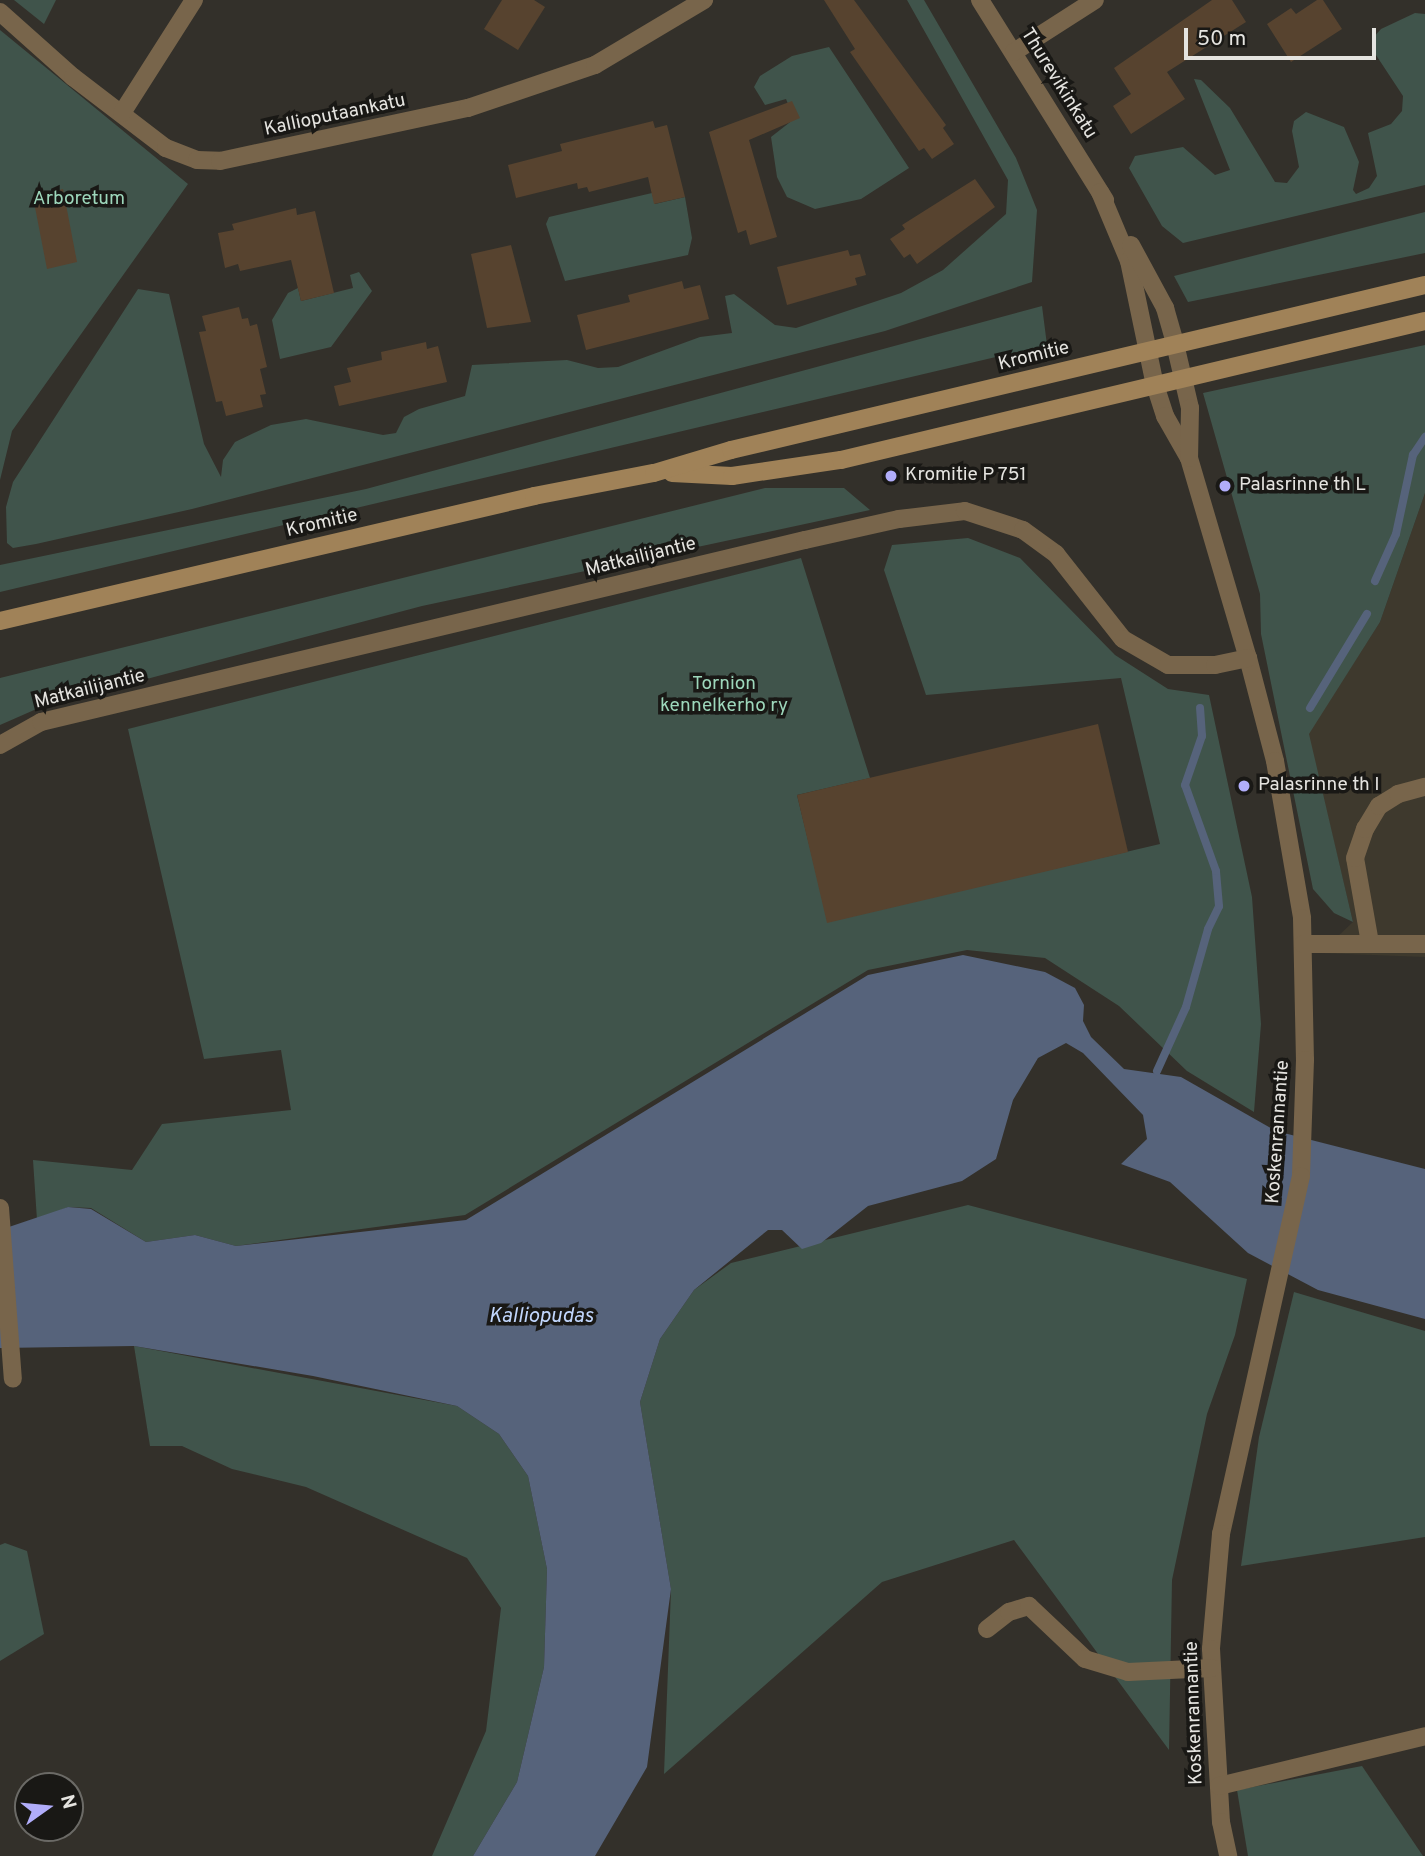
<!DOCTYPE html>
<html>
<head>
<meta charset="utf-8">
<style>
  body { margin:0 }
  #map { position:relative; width:1425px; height:1856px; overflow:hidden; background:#33302a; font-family:Overpass,sans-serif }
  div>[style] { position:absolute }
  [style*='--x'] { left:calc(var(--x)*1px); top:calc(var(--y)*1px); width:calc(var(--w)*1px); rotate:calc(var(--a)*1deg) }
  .built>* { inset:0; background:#3e392d }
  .green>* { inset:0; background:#40544b }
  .water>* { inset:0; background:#56637b }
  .stream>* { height:8px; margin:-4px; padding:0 4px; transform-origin:4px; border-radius:4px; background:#56637b }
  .building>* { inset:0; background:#57432f }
  .street>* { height:18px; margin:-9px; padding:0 9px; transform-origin:9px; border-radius:9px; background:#78654b }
  .secondary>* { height:18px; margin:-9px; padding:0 9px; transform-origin:9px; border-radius:9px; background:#a08258 }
  .dots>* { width:19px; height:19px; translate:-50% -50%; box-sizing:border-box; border:4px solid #191815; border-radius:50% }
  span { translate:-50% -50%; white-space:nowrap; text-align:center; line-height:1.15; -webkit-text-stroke:7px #191815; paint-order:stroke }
  .street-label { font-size:19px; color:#e5e4e0 }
  .park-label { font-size:19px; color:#9dd7bb }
  .poi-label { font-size:19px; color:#e5e4e0 }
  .left { translate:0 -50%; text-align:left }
  .water-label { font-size:21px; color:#c1d6fc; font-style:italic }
  .north { position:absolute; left:14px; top:1772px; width:70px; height:70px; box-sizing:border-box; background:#191815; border:2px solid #6b6a66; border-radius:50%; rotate:75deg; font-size:19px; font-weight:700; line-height:28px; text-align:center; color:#e5e4e0 }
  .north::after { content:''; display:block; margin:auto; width:24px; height:32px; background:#b1adfa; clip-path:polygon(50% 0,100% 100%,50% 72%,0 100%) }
  .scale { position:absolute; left:1184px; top:28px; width:192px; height:32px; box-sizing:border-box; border:4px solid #e5e4e0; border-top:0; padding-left:9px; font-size:21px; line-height:24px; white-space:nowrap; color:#e5e4e0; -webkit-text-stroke:5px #191815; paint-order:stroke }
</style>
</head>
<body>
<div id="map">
  <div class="built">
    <i style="clip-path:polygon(1425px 493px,1425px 957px,1320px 953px,1353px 922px,1308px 734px,1380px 622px)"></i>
  </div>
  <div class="green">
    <i style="clip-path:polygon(14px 0,56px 0,44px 24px)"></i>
    <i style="clip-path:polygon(907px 0,924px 0,1016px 158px,1037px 210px,1032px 282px,885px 331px,192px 509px,36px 544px,13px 548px,7px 543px,6px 507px,13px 482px,138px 289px,169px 294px,204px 444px,221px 477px,223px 460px,235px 442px,271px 425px,306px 419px,383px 435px,396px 433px,404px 417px,419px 409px,465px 396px,472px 365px,567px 360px,598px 368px,618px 367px,700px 337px,732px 333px,725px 296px,734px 294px,775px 325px,796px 328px,901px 293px,943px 270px,1006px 214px,1008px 180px)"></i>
    <i style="clip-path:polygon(1415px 13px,1425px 14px,1425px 185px,1183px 243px,1162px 226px,1129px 168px,1135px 156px,1183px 147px,1215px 175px,1230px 170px,1194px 79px,1201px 80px,1230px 108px,1275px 182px,1287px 183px,1299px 167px,1292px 131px,1294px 121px,1306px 112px,1344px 127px,1359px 162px,1353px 190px,1356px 194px,1369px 188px,1377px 176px,1368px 133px,1391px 124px,1402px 111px,1403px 96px,1374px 52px,1372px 39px,1381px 29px)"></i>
    <i style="clip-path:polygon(0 30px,188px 184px,12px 431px,0 480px)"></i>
    <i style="clip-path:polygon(829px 47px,909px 168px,861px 199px,815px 209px,787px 197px,777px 177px,771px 137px,794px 119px,786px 99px,765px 105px,754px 87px,760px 76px,792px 56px)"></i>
    <i style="clip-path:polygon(652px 193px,655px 204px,685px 197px,692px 238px,688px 255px,565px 281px,546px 224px,549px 217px)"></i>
    <i style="clip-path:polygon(1425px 212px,1425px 253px,1188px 302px,1174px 276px)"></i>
    <i style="clip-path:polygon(359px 272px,372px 291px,331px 347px,280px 359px,272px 320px,288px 293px,298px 288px,301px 301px,353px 288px,350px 275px)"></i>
    <i style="clip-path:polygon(1042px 306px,1047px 345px,0 592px,0 565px,366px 489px)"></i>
    <i style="clip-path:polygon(1425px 345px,1425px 493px,1380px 622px,1309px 734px,1353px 922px,1334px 913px,1313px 889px,1261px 634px,1260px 594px,1203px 393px)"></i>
    <i style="clip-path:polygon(765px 488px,844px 488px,870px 510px,422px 606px,41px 707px,0 725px,0 678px)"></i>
    <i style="clip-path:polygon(968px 538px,1020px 558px,1115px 655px,1168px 689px,1209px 695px,1252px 897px,1261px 1024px,1254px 1112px,1187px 1071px,1119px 1006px,1045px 958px,967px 950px,868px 970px,465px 1215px,236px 1246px,195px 1235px,146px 1242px,91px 1208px,68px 1207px,37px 1220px,33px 1160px,132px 1170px,162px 1124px,291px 1110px,281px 1050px,204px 1059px,128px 729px,801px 558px,870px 778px,797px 795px,828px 922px,1160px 844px,1121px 678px,926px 695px,884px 570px,892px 545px)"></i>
    <i style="clip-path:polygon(968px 1205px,1247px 1279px,1235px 1335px,1207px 1414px,1172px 1580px,1169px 1750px,1014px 1540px,882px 1582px,664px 1774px,671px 1589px,640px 1402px,660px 1339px,694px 1290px,731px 1263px)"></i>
    <i style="clip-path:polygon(1294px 1292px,1425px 1331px,1425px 1537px,1241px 1566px,1259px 1437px)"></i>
    <i style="clip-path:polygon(134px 1346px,457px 1406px,499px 1434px,528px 1476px,547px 1569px,544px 1667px,517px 1782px,473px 1856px,432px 1856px,486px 1731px,501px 1608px,467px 1558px,306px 1487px,232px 1469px,182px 1446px,150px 1446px)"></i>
    <i style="clip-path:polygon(5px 1543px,27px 1551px,44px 1634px,0 1661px,0 1545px)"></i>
    <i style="clip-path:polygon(1362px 1766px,1423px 1856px,1248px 1856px,1237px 1790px)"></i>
  </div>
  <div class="water">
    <i style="clip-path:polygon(963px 955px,1045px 972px,1075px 988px,1084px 1005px,1083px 1021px,1091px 1037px,1124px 1069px,1181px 1077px,1276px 1131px,1425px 1169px,1425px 1319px,1318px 1290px,1248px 1253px,1170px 1182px,1121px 1164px,1147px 1139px,1143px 1115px,1083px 1053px,1066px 1043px,1038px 1058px,1013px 1100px,996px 1159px,962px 1181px,868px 1206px,821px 1243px,802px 1249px,782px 1230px,768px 1230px,694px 1290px,660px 1339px,640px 1402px,671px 1589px,647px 1767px,595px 1856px,473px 1856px,517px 1782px,544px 1667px,547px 1569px,528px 1476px,499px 1434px,457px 1406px,313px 1376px,134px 1346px,0 1348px,0 1230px,68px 1207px,91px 1209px,146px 1242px,195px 1235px,236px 1246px,466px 1220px,868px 975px)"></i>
  </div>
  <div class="stream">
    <i style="--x:1375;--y:581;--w:51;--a:-65.9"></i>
    <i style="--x:1396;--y:534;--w:81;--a:-77.9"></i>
    <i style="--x:1413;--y:455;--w:22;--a:-56"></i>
    <i style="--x:1310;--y:708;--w:110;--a:-58.8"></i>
    <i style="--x:1157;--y:1071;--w:70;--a:-65.6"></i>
    <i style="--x:1186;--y:1007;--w:81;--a:-74.2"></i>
    <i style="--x:1208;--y:929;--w:25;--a:-64"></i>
    <i style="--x:1219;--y:906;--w:35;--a:-95"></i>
    <i style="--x:1216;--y:871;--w:91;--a:-109.8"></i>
    <i style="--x:1185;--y:785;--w:52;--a:-70.9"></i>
    <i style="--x:1202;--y:736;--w:28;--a:-94"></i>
  </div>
  <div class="building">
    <i style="clip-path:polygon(502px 0,534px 0,545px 7px,518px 50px,484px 29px)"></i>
    <i style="clip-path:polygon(824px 0,854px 0,946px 125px,943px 128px,954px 144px,932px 159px,924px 148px,919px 151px,850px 52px,855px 49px)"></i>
    <i style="clip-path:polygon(1212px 0,1232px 0,1246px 22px,1167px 72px,1185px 99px,1131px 134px,1113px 106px,1131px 94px,1114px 68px)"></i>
    <i style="clip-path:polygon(1317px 0,1323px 0,1342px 29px,1291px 62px,1267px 24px,1291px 8px,1296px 14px)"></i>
    <i style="clip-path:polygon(792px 101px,800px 118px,749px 140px,777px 237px,750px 245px,746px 230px,738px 233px,709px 132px)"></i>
    <i style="clip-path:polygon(653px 121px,655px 128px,667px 125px,685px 197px,654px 204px,648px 177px,589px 192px,587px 187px,578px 189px,577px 183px,516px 198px,508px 165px,562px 151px,560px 144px)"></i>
    <i style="clip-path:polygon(975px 179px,995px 207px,917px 264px,910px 254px,904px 258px,890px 239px,905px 229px,902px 225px)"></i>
    <i style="clip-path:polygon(63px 189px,77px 262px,47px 269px,33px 197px)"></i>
    <i style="clip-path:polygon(296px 208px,297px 215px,315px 211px,334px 293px,301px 301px,291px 260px,240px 271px,238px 264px,225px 268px,218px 233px,234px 230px,232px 224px)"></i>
    <i style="clip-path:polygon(511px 245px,531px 322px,487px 328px,471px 254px)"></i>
    <i style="clip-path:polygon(848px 250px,850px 256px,860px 254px,866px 275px,855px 278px,857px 285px,787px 305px,777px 267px)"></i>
    <i style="clip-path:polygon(682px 281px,684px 289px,700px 285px,709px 319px,586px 350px,577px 315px,630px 302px,628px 295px)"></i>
    <i style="clip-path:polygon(239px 307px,242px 319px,248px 318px,250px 326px,257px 324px,267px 367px,260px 369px,266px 394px,260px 395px,263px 407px,226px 416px,222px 401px,216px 402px,199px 332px,206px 331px,202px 316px)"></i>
    <i style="clip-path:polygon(426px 342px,427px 349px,438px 346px,447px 382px,339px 406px,334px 386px,351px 382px,347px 368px,382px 360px,381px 352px)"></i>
    <i style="clip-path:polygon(1098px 724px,1128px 852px,827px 923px,797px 795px)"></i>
  </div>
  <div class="street">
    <i style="--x:980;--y:0;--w:236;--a:58"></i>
    <i style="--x:0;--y:12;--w:98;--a:41.7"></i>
    <i style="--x:73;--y:77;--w:117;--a:37.4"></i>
    <i style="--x:166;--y:148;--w:33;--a:21"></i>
    <i style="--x:197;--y:160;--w:23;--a:2"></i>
    <i style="--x:220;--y:161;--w:254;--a:-12.1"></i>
    <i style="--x:468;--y:108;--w:134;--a:-18.7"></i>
    <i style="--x:595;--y:65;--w:127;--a:-30.8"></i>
    <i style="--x:1014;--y:52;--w:96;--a:-32.7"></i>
    <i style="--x:122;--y:113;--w:134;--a:-57.5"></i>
    <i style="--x:1100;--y:192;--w:75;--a:67.2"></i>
    <i style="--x:1129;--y:261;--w:127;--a:78.2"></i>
    <i style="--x:1155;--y:385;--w:33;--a:72"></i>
    <i style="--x:1165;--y:416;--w:48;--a:60.3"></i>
    <i style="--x:1189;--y:458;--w:209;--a:73.6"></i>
    <i style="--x:1248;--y:658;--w:106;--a:75.3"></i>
    <i style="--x:1275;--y:761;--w:159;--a:80.2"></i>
    <i style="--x:1302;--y:918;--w:142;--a:88.8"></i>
    <i style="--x:1305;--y:1060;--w:116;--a:92"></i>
    <i style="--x:1301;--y:1176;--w:367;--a:102.6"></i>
    <i style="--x:1221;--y:1534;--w:115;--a:95"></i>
    <i style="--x:1211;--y:1649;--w:173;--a:86.7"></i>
    <i style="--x:1221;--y:1822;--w:35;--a:78"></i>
    <i style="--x:1131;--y:245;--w:72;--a:61.6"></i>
    <i style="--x:1165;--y:308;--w:37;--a:74"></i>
    <i style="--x:1175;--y:344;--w:66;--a:76.8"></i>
    <i style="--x:1190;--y:408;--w:50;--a:91.1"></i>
    <i style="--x:0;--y:745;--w:47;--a:-29.3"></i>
    <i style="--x:41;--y:722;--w:785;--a:-13.4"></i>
    <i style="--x:805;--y:540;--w:96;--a:-12.6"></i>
    <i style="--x:899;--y:519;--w:66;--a:-6.9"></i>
    <i style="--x:965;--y:511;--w:61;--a:18.1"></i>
    <i style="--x:1023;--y:530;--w:41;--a:36"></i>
    <i style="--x:1056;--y:554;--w:108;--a:51.8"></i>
    <i style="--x:1123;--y:639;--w:52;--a:30"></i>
    <i style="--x:1168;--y:665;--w:47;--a:0"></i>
    <i style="--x:1215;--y:665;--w:34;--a:-12"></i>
    <i style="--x:1370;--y:943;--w:86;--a:-100"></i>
    <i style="--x:1355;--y:858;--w:31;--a:-71"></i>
    <i style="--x:1365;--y:829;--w:27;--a:-59"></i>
    <i style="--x:1379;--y:806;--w:22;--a:-32"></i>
    <i style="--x:1398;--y:794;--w:28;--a:-15"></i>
    <i style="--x:1303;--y:944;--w:122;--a:0"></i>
    <i style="--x:0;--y:1208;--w:171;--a:85.7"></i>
    <i style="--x:987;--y:1629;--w:28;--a:-38"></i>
    <i style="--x:1009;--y:1612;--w:21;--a:-17"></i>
    <i style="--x:1029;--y:1606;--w:77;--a:43.4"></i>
    <i style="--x:1085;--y:1659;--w:45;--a:16.8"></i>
    <i style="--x:1128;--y:1672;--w:84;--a:-2.7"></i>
    <i style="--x:1219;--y:1786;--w:212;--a:-13.6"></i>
  </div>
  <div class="secondary">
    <i style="--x:672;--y:473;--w:60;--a:2.9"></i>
    <i style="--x:732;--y:476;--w:110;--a:-8.4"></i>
    <i style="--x:841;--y:460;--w:600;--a:-13.39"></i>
    <i style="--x:0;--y:621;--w:548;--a:-13.17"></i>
    <i style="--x:534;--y:496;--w:122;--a:-10.9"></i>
    <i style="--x:654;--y:473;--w:80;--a:-16.6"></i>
    <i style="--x:731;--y:450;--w:713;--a:-13.37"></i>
  </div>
  <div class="dots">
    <i style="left:891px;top:476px;background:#b1adfa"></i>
    <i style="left:1225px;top:486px;background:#b1adfa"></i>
    <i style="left:1244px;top:786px;background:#b1adfa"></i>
  </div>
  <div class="street-label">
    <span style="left:1058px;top:84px;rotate:58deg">Thurevikinkatu</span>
    <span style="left:335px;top:116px;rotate:-12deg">Kallioputaankatu</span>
    <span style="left:1034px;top:357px;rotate:-14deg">Kromitie</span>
    <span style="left:322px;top:524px;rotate:-13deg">Kromitie</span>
    <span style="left:641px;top:558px;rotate:-14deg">Matkailijantie</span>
    <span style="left:90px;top:690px;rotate:-14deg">Matkailijantie</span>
    <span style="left:1279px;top:1132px;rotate:-86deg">Koskenrannantie</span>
    <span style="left:1195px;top:1713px;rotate:-92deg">Koskenrannantie</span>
  </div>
  <div class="park-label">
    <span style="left:79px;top:200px">Arboretum</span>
    <span style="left:724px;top:696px">Tornion<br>kennelkerho ry</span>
  </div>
  <div class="poi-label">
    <span class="left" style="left:905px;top:476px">Kromitie P 751</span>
    <span class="left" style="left:1239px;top:486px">Palasrinne th L</span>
    <span class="left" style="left:1258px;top:786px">Palasrinne th I</span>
  </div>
  <div class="water-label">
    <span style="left:541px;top:1317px">Kalliopudas</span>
  </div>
  <div class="north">N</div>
  <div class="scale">50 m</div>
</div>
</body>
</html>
